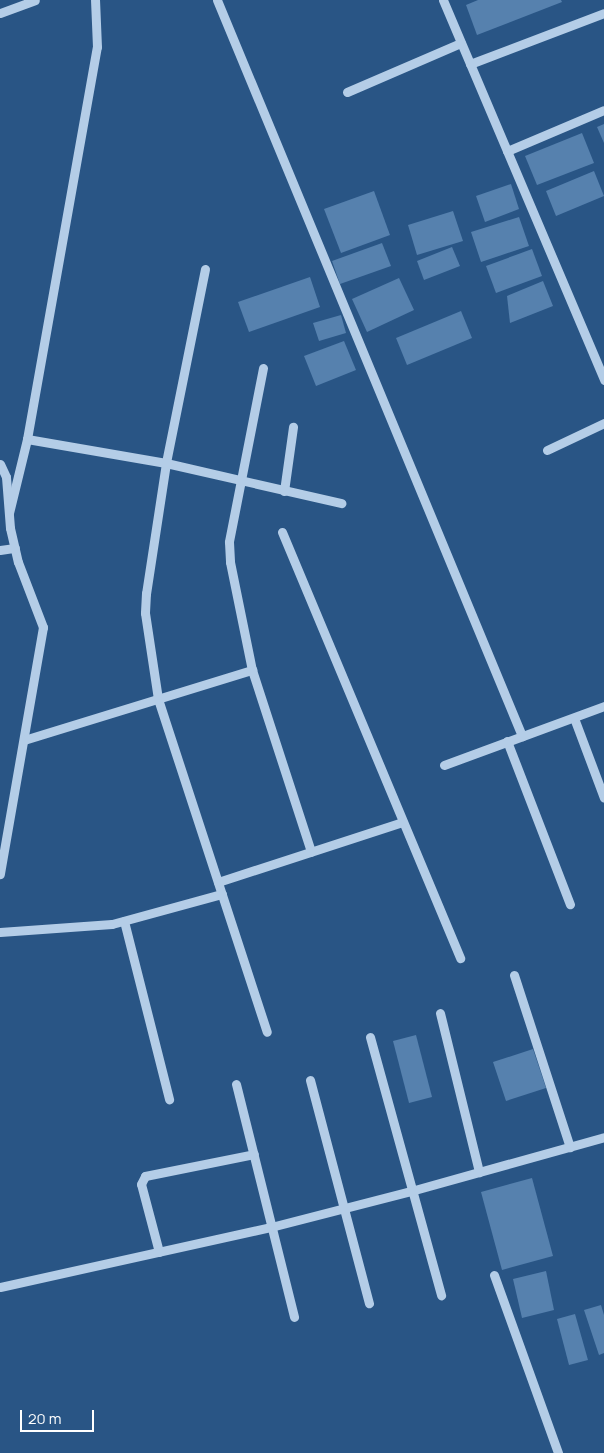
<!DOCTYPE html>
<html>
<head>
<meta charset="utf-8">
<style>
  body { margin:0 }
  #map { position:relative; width:604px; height:1453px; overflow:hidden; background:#295585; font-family:Manrope,sans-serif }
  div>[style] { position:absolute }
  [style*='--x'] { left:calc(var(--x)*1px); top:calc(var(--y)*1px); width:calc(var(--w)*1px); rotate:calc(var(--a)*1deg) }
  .building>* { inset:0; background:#5681ae }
  .minor>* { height:9px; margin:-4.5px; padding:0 4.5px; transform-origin:4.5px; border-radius:4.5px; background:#b4cde7 }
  span { translate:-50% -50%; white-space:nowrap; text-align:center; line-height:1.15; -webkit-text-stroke:4.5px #295585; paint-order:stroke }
  .scale { position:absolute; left:20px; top:1410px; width:74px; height:22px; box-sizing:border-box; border:2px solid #fff; border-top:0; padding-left:6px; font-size:15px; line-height:18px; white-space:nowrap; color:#fff; -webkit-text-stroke:4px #295585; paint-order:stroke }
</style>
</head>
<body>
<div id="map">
  <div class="building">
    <i style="clip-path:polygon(478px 0,561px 0,562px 2px,477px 35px,466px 5px)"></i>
    <i style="clip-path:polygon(604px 124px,604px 143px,597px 127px)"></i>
    <i style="clip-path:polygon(582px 133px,594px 163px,537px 185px,525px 156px)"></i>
    <i style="clip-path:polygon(594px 171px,604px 196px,556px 216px,546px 191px)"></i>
    <i style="clip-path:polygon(511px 184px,519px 209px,485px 222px,476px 196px)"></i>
    <i style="clip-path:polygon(374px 191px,390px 235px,341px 253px,324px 209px)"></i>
    <i style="clip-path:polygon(453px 211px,463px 241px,417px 255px,408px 225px)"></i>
    <i style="clip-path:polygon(519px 217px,529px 246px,481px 262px,471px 232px)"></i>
    <i style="clip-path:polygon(382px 243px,391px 266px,340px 284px,332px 261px)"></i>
    <i style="clip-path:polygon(452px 247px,460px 266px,424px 280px,417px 261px)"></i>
    <i style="clip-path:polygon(532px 249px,542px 276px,496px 293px,486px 266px)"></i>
    <i style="clip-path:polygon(310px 277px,320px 307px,249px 332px,238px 302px)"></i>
    <i style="clip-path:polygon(399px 278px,414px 310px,367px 332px,352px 299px)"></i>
    <i style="clip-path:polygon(543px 281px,553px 306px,510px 323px,507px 296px)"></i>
    <i style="clip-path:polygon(461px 311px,472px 338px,407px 365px,396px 338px)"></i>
    <i style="clip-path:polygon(341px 315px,346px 333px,319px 341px,313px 323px)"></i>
    <i style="clip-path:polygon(344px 341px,356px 370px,316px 386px,304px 356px)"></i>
    <i style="clip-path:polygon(416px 1035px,432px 1097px,409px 1103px,393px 1041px)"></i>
    <i style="clip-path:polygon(533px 1049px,546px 1088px,506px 1101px,493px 1062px)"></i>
    <i style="clip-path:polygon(532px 1178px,553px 1256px,502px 1270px,481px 1192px)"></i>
    <i style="clip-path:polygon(546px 1271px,554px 1310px,522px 1318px,513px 1279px)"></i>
    <i style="clip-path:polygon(601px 1305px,604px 1315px,604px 1353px,599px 1355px,584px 1310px)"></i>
    <i style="clip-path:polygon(575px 1314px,588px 1360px,569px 1365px,557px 1319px)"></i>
  </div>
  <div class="minor">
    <i style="--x:217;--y:0;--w:797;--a:67.49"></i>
    <i style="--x:443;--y:0;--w:413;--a:67"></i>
    <i style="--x:0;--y:13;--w:37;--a:-20"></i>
    <i style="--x:470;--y:64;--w:143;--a:-20.8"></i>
    <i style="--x:347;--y:92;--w:124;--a:-23.3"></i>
    <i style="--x:507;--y:151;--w:105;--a:-22.9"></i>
    <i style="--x:205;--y:269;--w:198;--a:101.4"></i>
    <i style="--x:166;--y:463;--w:132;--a:98.7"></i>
    <i style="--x:146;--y:593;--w:20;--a:93"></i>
    <i style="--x:145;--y:613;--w:87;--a:81.4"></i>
    <i style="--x:158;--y:699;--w:350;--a:71.9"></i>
    <i style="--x:263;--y:368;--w:177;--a:101.1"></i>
    <i style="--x:229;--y:542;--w:20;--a:87"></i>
    <i style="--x:230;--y:562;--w:110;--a:78.5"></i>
    <i style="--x:252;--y:670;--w:191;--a:72"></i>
    <i style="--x:27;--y:439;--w:141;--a:9.8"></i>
    <i style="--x:166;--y:463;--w:180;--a:12.9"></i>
    <i style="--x:547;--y:450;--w:63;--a:-25.3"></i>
    <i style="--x:0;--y:464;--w:14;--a:65"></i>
    <i style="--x:6;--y:477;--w:51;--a:85.5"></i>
    <i style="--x:10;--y:528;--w:35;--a:77"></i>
    <i style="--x:18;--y:562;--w:70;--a:69"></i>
    <i style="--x:43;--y:627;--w:251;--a:99.9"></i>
    <i style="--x:284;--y:491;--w:65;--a:-82"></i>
    <i style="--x:9;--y:513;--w:76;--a:-76.3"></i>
    <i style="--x:27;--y:439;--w:398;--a:-79.9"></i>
    <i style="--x:97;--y:47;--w:47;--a:-92.4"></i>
    <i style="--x:282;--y:532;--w:462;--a:67.3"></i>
    <i style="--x:0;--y:550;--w:15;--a:-8"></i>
    <i style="--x:574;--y:718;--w:85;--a:69.4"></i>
    <i style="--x:24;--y:740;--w:239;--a:-17.1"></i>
    <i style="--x:507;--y:741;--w:175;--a:68.9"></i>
    <i style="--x:444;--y:765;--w:171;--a:-20.2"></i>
    <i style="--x:218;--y:882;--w:194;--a:-18"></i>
    <i style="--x:124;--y:921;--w:184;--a:75.8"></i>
    <i style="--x:0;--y:932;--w:112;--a:-4.1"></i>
    <i style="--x:112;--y:924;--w:114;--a:-15.3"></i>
    <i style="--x:514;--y:975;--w:181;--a:72"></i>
    <i style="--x:440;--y:1013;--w:164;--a:76.2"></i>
    <i style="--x:370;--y:1037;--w:268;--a:74.6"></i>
    <i style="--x:310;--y:1080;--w:231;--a:75.2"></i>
    <i style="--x:236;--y:1084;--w:240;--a:76"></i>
    <i style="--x:159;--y:1252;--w:70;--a:-104.8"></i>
    <i style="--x:141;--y:1184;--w:9;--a:-63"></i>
    <i style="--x:145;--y:1176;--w:111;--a:-11.4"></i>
    <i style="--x:494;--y:1275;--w:189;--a:70.2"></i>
    <i style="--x:0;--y:1287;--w:278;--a:-12.5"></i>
    <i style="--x:271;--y:1227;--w:145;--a:-14.4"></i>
    <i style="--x:411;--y:1191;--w:200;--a:-15.6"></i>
  </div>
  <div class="scale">20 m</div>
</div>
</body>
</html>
